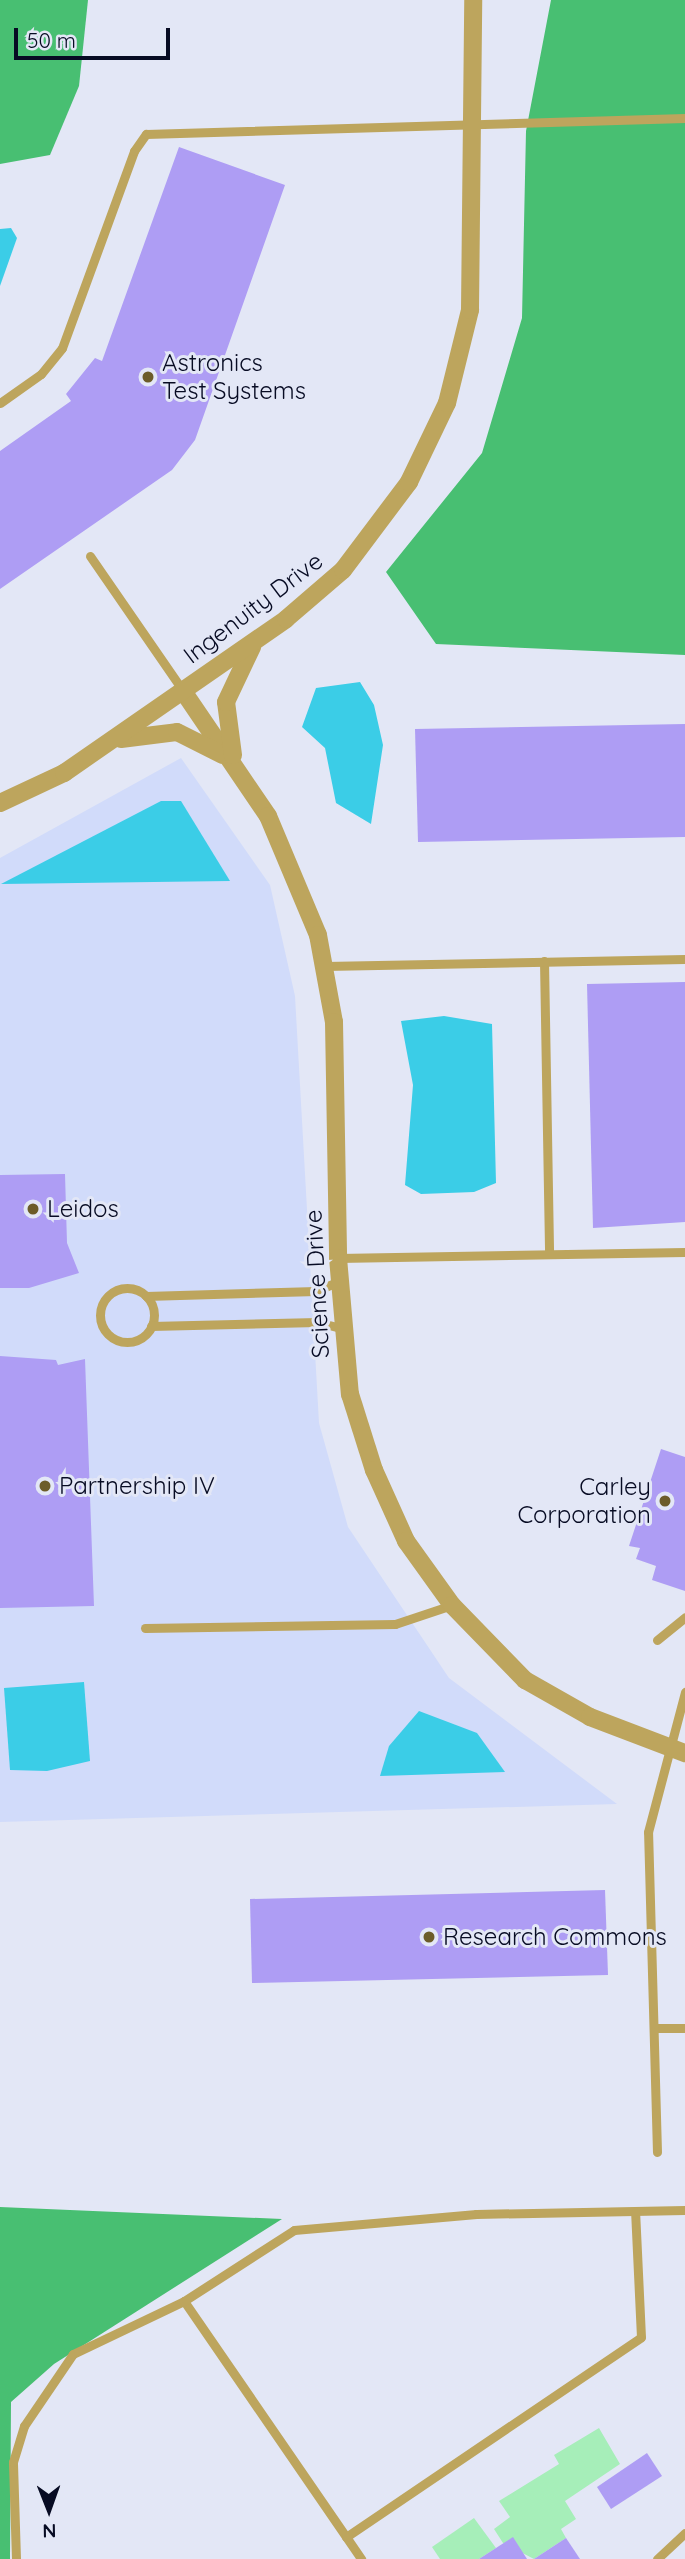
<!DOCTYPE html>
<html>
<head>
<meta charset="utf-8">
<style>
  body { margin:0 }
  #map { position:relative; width:685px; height:2559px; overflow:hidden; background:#e3e7f6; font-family:Quicksand,sans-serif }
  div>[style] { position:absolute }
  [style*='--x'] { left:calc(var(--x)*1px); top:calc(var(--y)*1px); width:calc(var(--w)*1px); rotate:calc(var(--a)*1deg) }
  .built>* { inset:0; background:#d1dbfa }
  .green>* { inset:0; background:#a6eeb9 }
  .forest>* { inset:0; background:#48bf72 }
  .water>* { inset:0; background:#3bcde7 }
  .building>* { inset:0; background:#ae9df4 }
  .service>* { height:9px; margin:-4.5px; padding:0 4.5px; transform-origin:4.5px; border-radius:4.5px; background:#bda55d }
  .service>.ring { margin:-4.5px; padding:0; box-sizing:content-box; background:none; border:9px solid #bda55d; border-radius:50% }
  .minor>* { height:18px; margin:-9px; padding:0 9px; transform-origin:9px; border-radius:9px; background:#bda55d }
  .dots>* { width:19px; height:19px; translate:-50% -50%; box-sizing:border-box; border:4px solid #e3e7f6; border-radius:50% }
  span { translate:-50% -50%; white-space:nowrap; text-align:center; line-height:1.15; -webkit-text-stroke:6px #e3e7f6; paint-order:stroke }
  .poi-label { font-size:24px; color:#070b23 }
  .left { translate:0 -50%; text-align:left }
  .right { translate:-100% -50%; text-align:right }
  .street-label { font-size:24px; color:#070b23 }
  .north { position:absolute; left:14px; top:2475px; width:70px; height:70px; -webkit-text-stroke:5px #e3e7f6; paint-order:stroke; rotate:179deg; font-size:19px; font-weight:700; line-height:28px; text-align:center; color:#070b23 }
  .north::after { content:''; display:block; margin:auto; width:24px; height:32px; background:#070b23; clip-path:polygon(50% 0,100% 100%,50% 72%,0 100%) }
  .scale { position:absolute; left:14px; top:28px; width:156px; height:32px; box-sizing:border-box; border:4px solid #070b23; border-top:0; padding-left:9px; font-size:21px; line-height:24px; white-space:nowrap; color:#070b23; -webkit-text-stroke:5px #e3e7f6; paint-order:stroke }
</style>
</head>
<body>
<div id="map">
  <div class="built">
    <i style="clip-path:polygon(181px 758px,270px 885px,295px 996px,319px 1423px,348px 1527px,449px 1678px,617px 1804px,0 1822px,0 858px)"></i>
  </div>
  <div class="green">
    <i style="clip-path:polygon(599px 2428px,620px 2464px,565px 2501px,576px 2519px,561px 2529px,566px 2538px,534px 2559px,503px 2543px,494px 2529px,510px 2517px,499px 2501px,559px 2464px,554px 2455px)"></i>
    <i style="clip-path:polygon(474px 2518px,496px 2548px,479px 2559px,440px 2559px,432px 2547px)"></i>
  </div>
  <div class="forest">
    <i style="clip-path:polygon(0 0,88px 0,79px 86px,50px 155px,0 164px)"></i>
    <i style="clip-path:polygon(551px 0,685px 0,685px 655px,436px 644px,386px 572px,482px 453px,522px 318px,526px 131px)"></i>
    <i style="clip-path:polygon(0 2207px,282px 2219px,54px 2364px,11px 2402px,10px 2559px,0 2559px)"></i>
  </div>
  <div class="water">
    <i style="clip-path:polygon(11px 228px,17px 238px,0 286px,0 229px)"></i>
    <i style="clip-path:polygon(360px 682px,374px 705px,383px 745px,371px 824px,336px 803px,325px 748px,302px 727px,316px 688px)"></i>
    <i style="clip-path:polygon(161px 801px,181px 801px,230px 881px,1px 884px)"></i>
    <i style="clip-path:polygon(444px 1016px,492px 1024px,496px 1183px,474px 1192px,421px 1194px,405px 1185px,413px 1085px,401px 1021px)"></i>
    <i style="clip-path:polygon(84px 1682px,90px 1761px,47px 1771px,10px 1770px,4px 1688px)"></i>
    <i style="clip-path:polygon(419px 1711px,477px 1733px,505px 1772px,380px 1776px,389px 1746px)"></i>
  </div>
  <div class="building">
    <i style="clip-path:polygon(179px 147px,285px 185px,195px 440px,172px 470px,0 589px,0 451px,71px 401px,66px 394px,95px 358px,102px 361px)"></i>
    <i style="clip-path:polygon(685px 724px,685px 837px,418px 842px,415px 729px)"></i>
    <i style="clip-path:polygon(685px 982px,685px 1222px,593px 1228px,587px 984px)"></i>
    <i style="clip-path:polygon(65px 1174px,67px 1243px,79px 1273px,29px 1288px,0 1288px,0 1175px)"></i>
    <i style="clip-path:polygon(0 1356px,56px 1360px,58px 1365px,85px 1359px,94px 1606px,0 1608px)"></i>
    <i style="clip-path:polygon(661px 1449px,685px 1457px,685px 1591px,652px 1580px,656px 1566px,636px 1559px,640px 1548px,629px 1546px)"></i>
    <i style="clip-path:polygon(605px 1890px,608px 1975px,252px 1983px,250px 1899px)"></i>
    <i style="clip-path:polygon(647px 2453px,662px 2476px,611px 2509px,597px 2487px)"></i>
    <i style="clip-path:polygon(513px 2537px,527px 2559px,479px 2559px)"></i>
    <i style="clip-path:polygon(566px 2538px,580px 2559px,534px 2559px)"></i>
  </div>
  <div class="service">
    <i style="--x:0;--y:403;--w:50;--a:-35.3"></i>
    <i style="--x:41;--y:374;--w:33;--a:-51"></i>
    <i style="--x:62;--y:348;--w:210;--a:-69.9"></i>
    <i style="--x:134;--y:151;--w:21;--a:-55"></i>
    <i style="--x:146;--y:134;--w:539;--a:-1.7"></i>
    <i style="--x:90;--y:556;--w:164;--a:55.4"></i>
    <i style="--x:544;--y:961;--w:293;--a:89"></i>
    <i style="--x:325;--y:966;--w:360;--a:-1.1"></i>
    <i style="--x:338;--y:1258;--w:347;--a:-1"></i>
    <i class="ring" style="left:100px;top:1288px;width:45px;height:45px"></i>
    <i style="--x:146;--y:1296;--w:170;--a:-1.7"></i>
    <i style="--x:316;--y:1291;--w:25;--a:-23"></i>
    <i style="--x:151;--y:1326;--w:166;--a:-1.4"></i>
    <i style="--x:317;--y:1322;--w:25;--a:14"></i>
    <i style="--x:145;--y:1628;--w:250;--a:-0.9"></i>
    <i style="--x:395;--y:1624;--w:60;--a:-18.4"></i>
    <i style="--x:657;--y:1640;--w:36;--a:-39"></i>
    <i style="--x:655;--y:2028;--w:30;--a:0"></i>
    <i style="--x:657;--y:2152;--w:320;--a:-91.6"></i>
    <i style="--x:648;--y:1832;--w:145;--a:-75.2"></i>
    <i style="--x:184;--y:2301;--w:313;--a:55.5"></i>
    <i style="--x:346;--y:2537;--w:356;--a:-34.1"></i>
    <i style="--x:641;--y:2337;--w:126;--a:-92.7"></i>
    <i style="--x:16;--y:2559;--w:97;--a:-91.8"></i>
    <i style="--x:13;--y:2462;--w:38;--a:-73"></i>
    <i style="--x:24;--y:2426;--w:87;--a:-55.8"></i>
    <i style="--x:73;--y:2354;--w:123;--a:-25.5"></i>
    <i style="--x:184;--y:2301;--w:131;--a:-32.8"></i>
    <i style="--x:294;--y:2230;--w:183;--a:-5"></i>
    <i style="--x:476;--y:2214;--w:209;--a:-1.1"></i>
    <i style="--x:657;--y:2559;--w:38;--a:-43"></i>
  </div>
  <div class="minor">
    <i style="--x:183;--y:691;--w:151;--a:55.8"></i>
    <i style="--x:268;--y:816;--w:129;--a:67.2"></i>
    <i style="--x:318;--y:935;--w:88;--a:79.6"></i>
    <i style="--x:334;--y:1022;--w:236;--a:89"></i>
    <i style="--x:338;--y:1258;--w:137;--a:85"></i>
    <i style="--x:350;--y:1394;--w:80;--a:72.5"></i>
    <i style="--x:374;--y:1470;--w:78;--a:65.7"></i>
    <i style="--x:406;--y:1541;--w:79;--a:54.3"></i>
    <i style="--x:452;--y:1605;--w:105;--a:45.8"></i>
    <i style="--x:525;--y:1680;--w:75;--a:29.6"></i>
    <i style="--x:590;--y:1717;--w:102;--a:20.8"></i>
    <i style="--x:121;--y:739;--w:56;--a:-7.1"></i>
    <i style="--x:177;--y:732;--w:51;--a:26.6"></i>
    <i style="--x:233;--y:755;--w:53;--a:-97.5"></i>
    <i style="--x:226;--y:702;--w:61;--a:-64.7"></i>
    <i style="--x:0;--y:803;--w:71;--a:-25.1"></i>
    <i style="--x:64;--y:773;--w:270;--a:-34.7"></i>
    <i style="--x:286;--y:619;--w:75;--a:-40.7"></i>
    <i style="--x:343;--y:570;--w:110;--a:-53.1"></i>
    <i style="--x:409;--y:482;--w:88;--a:-64.3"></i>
    <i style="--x:447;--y:403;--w:96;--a:-76.1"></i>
    <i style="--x:470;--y:310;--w:310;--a:-89.4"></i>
  </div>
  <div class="dots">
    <i style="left:148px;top:377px;background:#6c5c29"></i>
    <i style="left:33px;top:1209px;background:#6c5c29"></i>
    <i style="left:45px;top:1486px;background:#6c5c29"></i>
    <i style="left:665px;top:1501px;background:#6c5c29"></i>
    <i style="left:429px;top:1937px;background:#6c5c29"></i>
  </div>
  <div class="poi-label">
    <span class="left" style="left:162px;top:377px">Astronics<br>Test Systems</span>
    <span class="left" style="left:47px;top:1209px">Leidos</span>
    <span class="left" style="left:59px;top:1486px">Partnership IV</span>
    <span class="right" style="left:651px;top:1501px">Carley<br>Corporation</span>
    <span class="left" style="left:443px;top:1937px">Research Commons</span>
  </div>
  <div class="street-label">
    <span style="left:253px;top:608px;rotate:-37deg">Ingenuity Drive</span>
    <span style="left:317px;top:1284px;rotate:-93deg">Science Drive</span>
  </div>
  <div class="north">N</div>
  <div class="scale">50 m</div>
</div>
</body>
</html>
